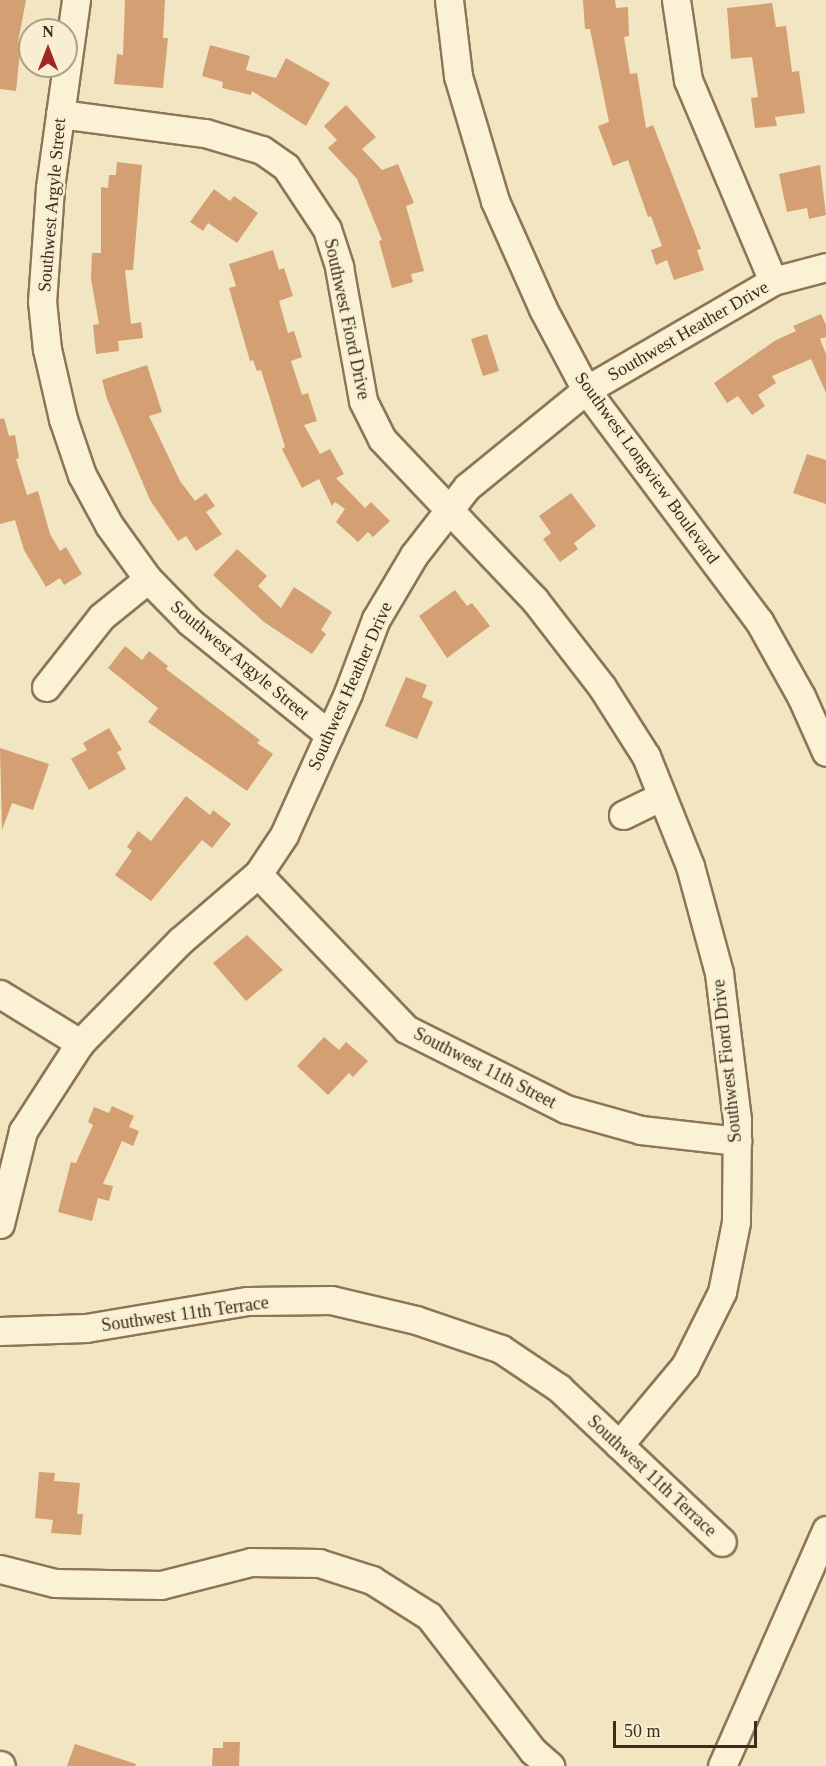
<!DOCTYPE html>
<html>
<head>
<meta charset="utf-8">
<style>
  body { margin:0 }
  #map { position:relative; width:826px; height:1766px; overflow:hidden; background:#f2e5c1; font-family:"Times New Roman",serif }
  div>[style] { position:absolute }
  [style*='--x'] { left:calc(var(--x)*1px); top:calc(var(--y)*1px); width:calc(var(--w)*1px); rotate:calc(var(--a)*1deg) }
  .building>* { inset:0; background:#d39f73 }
  .roads { filter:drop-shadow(2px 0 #8d7557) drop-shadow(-2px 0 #8d7557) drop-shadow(0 2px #8d7557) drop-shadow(0 -2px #8d7557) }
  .minor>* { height:27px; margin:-13.5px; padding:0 13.5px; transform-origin:13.5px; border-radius:13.5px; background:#fbf1d5 }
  span { translate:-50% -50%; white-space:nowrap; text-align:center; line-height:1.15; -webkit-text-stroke:5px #f8eed1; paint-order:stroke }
  .street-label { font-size:18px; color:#3b2c1c }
  .north { position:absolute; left:18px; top:18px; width:60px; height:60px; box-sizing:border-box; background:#f8eed1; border:2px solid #aca089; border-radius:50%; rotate:0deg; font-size:16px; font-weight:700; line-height:24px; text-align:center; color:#3b2c1c }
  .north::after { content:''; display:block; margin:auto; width:21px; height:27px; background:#a12521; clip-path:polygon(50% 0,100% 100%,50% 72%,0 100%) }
  .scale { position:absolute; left:613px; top:1721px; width:144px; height:27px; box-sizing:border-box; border:3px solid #3b2c1c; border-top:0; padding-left:8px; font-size:18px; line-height:21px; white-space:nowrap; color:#3b2c1c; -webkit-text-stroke:4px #f8eed1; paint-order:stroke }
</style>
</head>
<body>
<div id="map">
  <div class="building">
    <i style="clip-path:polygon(0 0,26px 0,18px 42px,21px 42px,16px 91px,0 89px)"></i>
    <i style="clip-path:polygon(125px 0,165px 0,163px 38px,168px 38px,163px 88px,114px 84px,117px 54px,123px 55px)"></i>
    <i style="clip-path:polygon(583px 0,615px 0,616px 8px,628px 7px,629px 36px,624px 37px,630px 74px,637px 73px,646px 128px,653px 125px,701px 249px,697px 250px,704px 270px,674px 280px,667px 260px,656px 265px,651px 250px,662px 246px,651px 216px,648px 217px,628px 160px,613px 166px,598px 126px,609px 122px,590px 29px,585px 29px)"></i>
    <i style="clip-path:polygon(772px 3px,776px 27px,786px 26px,792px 72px,799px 71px,805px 113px,775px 117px,777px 126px,755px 128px,751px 98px,758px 97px,752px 57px,731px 59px,727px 8px)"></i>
    <i style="clip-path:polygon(210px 45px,250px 56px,246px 70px,276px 78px,286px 58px,330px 83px,306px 126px,252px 91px,251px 95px,222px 88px,223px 82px,202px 76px)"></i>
    <i style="clip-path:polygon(346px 105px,376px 137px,362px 149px,382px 170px,398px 164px,414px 203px,406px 206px,424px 271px,411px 274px,413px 282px,392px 288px,379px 241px,382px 240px,357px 179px,328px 148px,337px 140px,324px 126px)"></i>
    <i style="clip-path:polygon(117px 162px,142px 165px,133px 270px,125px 270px,131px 324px,141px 322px,143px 338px,118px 341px,119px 351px,96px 354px,93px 325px,99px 324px,91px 279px,92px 253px,101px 253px,101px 187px,108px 188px,109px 175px,116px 175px)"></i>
    <i style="clip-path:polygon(820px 165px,826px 215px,809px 219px,807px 208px,787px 212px,779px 174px)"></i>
    <i style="clip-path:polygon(214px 189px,230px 201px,234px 196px,258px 213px,237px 243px,208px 223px,203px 231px,190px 222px)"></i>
    <i style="clip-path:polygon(273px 250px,279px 270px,284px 268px,293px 296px,279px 301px,288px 333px,294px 331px,302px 357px,291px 361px,302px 395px,308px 393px,317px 421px,304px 425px,320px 454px,330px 449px,344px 474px,336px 478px,365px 508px,371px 502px,390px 521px,373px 537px,368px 532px,358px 542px,336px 522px,345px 509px,335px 502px,332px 506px,319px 479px,302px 488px,282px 449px,285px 447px,261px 370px,257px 371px,253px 360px,250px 361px,229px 288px,236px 286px,229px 264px)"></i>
    <i style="clip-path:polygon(821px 314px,826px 325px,826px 337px,820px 339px,826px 354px,826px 393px,811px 359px,772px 376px,776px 383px,758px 395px,765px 406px,752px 415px,738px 396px,727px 403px,714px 383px,776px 340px,796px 331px,793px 326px)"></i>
    <i style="clip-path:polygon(487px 334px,499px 371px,483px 376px,471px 339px)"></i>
    <i style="clip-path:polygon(147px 365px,162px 412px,149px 416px,180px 481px,195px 501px,206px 493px,215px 506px,206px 512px,222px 534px,196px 551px,186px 536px,178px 541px,150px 500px,107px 399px,102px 380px)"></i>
    <i style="clip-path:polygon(4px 418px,9px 436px,15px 435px,19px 458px,16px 459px,27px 495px,38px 491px,50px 534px,60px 551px,66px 547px,82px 574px,64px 585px,60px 578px,46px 587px,24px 550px,15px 520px,0 524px,0 419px)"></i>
    <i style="clip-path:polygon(807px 454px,826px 460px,826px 504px,793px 493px)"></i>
    <i style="clip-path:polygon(571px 493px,596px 526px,574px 543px,578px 549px,560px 562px,543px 539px,551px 533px,539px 516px)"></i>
    <i style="clip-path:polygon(237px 549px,267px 576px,258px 586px,281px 608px,294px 587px,332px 612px,321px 630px,326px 634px,312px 654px,264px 622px,213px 575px)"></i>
    <i style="clip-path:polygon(455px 590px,467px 606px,472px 603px,490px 626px,447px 658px,419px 616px)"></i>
    <i style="clip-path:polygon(125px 646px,142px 660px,149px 651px,168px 666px,166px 669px,260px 740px,257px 743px,273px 754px,247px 791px,148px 722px,158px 708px,108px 668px)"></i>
    <i style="clip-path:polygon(406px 677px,427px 685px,422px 697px,433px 702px,417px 739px,385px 726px)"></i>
    <i style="clip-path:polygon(109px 728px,122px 750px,117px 752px,126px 769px,89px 790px,71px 759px,87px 750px,83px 743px)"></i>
    <i style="clip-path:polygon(0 748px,49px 764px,33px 810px,12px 803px,2px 830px)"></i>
    <i style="clip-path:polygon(186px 796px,210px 815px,213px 810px,231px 824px,212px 848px,202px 840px,151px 901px,115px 875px,132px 851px,127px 847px,138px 831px,151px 841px)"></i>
    <i style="clip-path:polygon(247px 935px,283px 970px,246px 1001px,213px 963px)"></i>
    <i style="clip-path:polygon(324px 1037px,339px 1050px,346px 1042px,368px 1061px,353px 1077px,349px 1073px,328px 1095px,297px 1066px)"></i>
    <i style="clip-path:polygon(112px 1106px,134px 1116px,129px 1127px,139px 1131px,133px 1146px,122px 1141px,103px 1184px,113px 1186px,109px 1201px,98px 1198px,92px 1221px,58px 1212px,71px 1162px,76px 1163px,93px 1125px,88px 1122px,94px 1107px,109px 1113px)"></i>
    <i style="clip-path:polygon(39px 1472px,55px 1473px,54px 1481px,80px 1483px,77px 1514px,83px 1514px,81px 1535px,51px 1533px,53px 1520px,35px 1518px)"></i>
    <i style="clip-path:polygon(223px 1742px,240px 1742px,239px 1766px,212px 1766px,213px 1748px,223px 1748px)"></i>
    <i style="clip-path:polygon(75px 1744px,136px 1764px,135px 1766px,67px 1766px)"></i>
  </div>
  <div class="roads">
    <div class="minor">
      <i style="--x:76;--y:0;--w:190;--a:97.9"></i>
      <i style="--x:50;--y:188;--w:113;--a:94"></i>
      <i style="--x:42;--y:301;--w:48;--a:84.1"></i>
      <i style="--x:47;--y:349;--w:72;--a:77.1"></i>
      <i style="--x:63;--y:419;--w:59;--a:71.3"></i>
      <i style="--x:82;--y:475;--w:57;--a:61.6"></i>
      <i style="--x:109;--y:525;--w:67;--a:54.2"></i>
      <i style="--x:148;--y:579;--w:60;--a:45.7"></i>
      <i style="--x:190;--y:622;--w:179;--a:38.9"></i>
      <i style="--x:449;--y:0;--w:77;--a:83.2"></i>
      <i style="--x:458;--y:76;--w:130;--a:73.5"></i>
      <i style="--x:495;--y:201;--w:118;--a:66"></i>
      <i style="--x:543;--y:309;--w:92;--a:62"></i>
      <i style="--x:586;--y:390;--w:289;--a:53.2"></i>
      <i style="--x:759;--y:621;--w:86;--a:60.8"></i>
      <i style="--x:801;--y:696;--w:61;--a:65.9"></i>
      <i style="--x:676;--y:0;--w:81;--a:81.5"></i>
      <i style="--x:688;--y:80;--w:218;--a:67.1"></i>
      <i style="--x:60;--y:114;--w:146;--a:7.5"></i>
      <i style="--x:205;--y:133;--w:59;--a:16.6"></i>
      <i style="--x:262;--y:150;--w:29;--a:35"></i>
      <i style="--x:286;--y:167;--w:74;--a:56.5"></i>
      <i style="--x:327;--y:229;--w:40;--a:72"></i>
      <i style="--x:339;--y:267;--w:136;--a:79.8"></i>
      <i style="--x:363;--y:401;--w:42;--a:63.4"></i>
      <i style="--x:382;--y:439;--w:221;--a:46.5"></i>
      <i style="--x:534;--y:599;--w:111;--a:52.3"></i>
      <i style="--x:602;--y:687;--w:82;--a:57.5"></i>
      <i style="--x:646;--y:756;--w:118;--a:68.2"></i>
      <i style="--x:690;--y:866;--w:111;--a:74.8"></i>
      <i style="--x:719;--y:973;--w:148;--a:83"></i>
      <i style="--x:737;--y:1120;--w:102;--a:90.6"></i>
      <i style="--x:736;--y:1222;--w:71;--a:101.3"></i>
      <i style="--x:722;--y:1292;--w:83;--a:116.6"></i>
      <i style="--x:685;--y:1366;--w:103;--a:129.9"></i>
      <i style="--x:46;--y:687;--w:89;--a:-51.8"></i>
      <i style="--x:101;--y:617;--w:60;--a:-39"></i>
      <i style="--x:623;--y:815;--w:43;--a:-26"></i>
      <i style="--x:258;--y:874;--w:214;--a:46.3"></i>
      <i style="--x:406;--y:1029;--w:179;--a:26.6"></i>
      <i style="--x:566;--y:1109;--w:78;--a:15.6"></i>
      <i style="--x:641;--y:1130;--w:97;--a:6.5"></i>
      <i style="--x:0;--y:994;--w:94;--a:31.5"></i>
      <i style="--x:0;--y:1224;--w:96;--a:-76.1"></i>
      <i style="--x:23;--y:1131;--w:105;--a:-57.1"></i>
      <i style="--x:80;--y:1043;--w:143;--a:-45.6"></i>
      <i style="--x:180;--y:941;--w:103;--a:-40.7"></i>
      <i style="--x:258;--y:874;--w:47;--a:-56.3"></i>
      <i style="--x:284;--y:835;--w:156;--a:-65.7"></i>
      <i style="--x:348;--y:693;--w:79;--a:-69.3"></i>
      <i style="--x:376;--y:619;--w:74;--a:-59.3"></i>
      <i style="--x:414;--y:555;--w:86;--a:-52.1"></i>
      <i style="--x:467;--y:487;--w:154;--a:-39.2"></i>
      <i style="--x:586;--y:390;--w:216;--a:-30.2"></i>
      <i style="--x:773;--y:281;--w:55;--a:-14.8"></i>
      <i style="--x:0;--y:1331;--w:86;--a:-2"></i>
      <i style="--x:86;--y:1328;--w:164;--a:-9.5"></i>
      <i style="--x:248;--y:1301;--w:83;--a:-0.7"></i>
      <i style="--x:331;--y:1300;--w:87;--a:13.2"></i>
      <i style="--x:416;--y:1320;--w:90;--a:18.8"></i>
      <i style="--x:501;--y:1349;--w:70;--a:33.9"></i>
      <i style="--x:559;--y:1388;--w:224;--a:43.4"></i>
      <i style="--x:0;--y:1569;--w:57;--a:14.3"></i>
      <i style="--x:55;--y:1583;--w:106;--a:1.1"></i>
      <i style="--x:161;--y:1585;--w:93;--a:-14.3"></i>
      <i style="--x:251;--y:1562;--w:68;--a:0.8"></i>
      <i style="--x:319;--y:1563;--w:56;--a:17.8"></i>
      <i style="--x:372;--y:1580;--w:67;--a:32.3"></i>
      <i style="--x:429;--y:1616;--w:170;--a:52.4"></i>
      <i style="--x:533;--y:1751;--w:23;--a:41"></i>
      <i style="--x:0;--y:1765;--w:1;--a:45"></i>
      <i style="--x:722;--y:1766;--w:258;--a:-66.2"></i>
    </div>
  </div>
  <div class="street-label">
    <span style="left:52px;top:205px;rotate:-85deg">Southwest Argyle Street</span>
    <span style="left:347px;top:319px;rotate:78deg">Southwest Fiord Drive</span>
    <span style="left:688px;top:331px;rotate:-30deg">Southwest Heather Drive</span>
    <span style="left:647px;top:468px;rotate:54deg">Southwest Longview Boulevard</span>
    <span style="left:240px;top:660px;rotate:40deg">Southwest Argyle Street</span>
    <span style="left:350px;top:686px;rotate:-66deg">Southwest Heather Drive</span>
    <span style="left:727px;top:1061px;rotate:-96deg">Southwest Fiord Drive</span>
    <span style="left:485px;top:1068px;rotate:27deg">Southwest 11th Street</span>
    <span style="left:185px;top:1314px;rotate:-8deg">Southwest 11th Terrace</span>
    <span style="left:652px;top:1476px;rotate:43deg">Southwest 11th Terrace</span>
  </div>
  <div class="north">N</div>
  <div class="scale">50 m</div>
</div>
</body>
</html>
